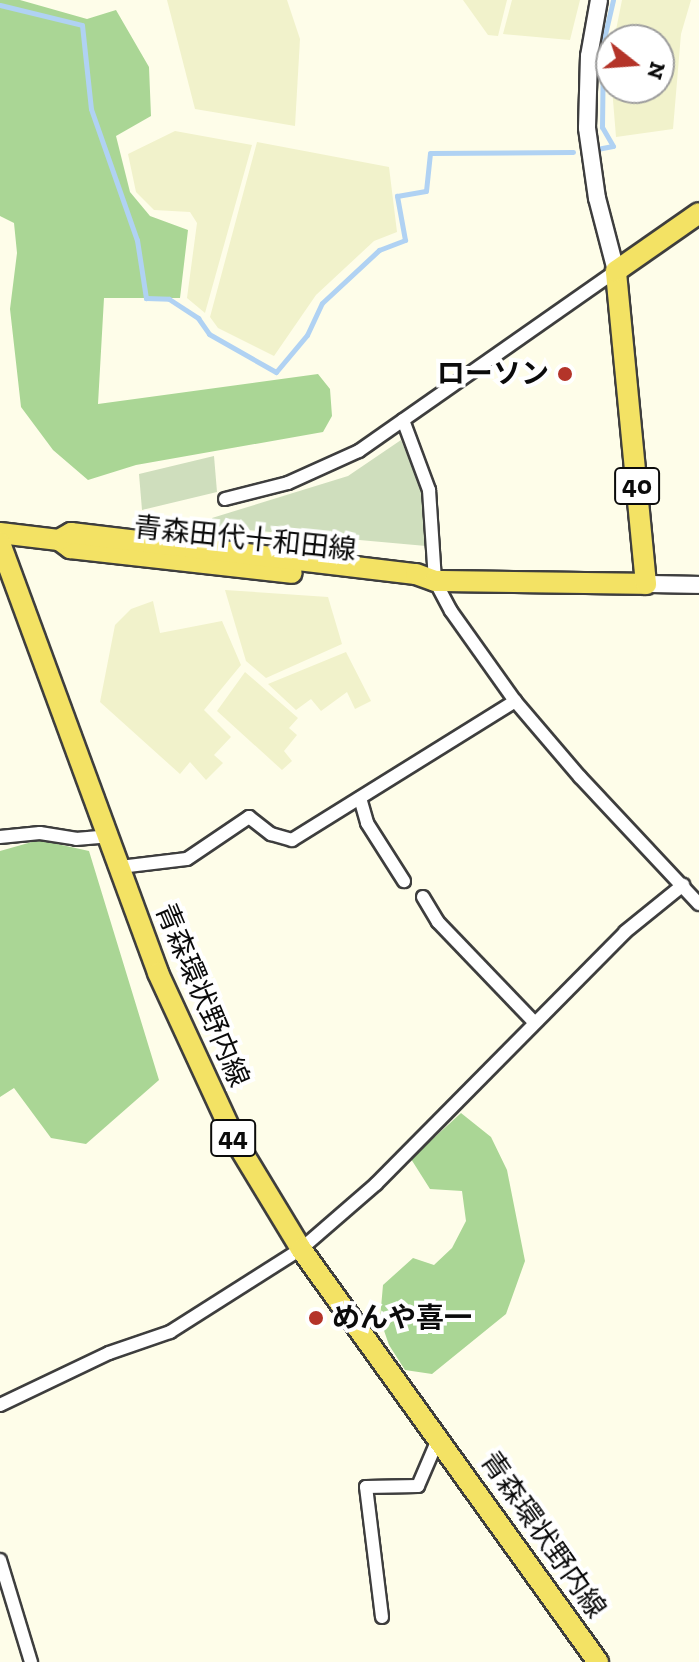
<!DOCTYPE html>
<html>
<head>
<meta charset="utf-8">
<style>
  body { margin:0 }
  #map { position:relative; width:699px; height:1662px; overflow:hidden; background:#fefde9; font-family:"Zilla Slab","Noto Sans JP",serif }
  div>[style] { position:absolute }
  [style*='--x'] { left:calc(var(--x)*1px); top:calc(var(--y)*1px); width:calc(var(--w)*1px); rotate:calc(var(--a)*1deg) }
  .farmland>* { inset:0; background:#f1f2cb }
  .forest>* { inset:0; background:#aad695 }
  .cemetery>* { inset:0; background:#cfdebd }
  .stream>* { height:5px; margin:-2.5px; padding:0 2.5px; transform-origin:2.5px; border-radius:2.5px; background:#b0d2f3 }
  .roads { filter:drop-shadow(2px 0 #3e3e3e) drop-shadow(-2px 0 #3e3e3e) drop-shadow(0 2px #3e3e3e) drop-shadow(0 -2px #3e3e3e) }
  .minor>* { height:12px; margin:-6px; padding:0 6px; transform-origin:6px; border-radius:6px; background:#fff }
  .tertiary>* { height:16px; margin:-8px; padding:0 8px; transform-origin:8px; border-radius:8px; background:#fff }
  .primary>* { height:20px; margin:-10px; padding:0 10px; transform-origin:10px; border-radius:10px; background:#f3e264 }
  .dots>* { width:22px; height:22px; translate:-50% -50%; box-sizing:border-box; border:4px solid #fff; border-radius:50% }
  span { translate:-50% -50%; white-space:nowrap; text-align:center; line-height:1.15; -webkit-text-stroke:8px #fff; paint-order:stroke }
  .shield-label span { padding:2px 6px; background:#fff; border:2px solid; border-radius:6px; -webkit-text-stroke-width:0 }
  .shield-label { font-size:26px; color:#0b0b0b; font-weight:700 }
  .poi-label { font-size:28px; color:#0b0b0b; font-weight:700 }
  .right { translate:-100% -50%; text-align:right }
  .left { translate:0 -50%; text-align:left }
  .street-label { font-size:28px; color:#0b0b0b }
  .north { position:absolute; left:595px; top:24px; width:80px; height:80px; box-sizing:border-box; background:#fff; border:2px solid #9d9d9d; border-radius:50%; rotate:107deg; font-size:22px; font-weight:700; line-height:32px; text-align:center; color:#0b0b0b }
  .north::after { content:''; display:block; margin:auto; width:28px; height:36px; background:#b43429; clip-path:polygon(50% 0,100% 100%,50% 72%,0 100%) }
</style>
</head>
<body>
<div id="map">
  <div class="farmland">
    <i style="clip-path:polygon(167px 0,287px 0,300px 39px,295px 126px,195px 109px)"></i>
    <i style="clip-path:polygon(463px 0,507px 0,498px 36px,488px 35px)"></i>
    <i style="clip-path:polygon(512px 0,580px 0,570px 40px,503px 34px)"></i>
    <i style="clip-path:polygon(622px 0,691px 0,681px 34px,673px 129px,616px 137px,612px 88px,659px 88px,659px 40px,614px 40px)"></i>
    <i style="clip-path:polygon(175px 131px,252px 145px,205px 313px,187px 298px,197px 223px,190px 212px,154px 210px,136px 192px,128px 154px)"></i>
    <i style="clip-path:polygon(257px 142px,389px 167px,397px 232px,374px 241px,316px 295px,274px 356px,218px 328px,210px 317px)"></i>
    <i style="clip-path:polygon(225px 590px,328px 597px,342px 644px,266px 678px,246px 661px)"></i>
    <i style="clip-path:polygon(153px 601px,160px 633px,222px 621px,241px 665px,204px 710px,231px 737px,214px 755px,223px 763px,206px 780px,190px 762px,180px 774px,100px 702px,115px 625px,131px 609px)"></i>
    <i style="clip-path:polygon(346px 652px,371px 701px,355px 709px,347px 692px,321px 711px,311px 699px,296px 710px,268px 684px)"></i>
    <i style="clip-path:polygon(245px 672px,298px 718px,289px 728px,297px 735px,284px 751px,292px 761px,282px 770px,217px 711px)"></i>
  </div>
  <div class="forest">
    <i style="clip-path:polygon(0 0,20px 0,87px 19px,116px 10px,149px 67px,151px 116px,116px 136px,130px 192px,150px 216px,188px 230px,180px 298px,104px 298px,98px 404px,318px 374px,330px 389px,332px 416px,323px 432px,136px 465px,88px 480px,53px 450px,21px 407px,10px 309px,17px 253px,14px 223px,0 216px)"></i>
    <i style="clip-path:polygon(39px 840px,89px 851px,159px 1080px,86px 1144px,51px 1138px,14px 1088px,0 1097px,0 851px)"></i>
    <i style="clip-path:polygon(461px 1113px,491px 1137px,507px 1170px,525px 1261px,506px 1314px,432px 1374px,405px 1370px,389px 1345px,380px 1319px,383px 1285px,413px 1258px,434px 1265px,452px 1248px,466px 1221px,462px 1191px,430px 1189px,411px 1159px)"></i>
  </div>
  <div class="cemetery">
    <i style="clip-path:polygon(401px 440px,424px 496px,426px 546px,215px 527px,212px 518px,348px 476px)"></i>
    <i style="clip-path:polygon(214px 456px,217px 492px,142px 510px,139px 474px)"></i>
  </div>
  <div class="stream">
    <i style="--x:0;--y:5;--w:84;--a:13.7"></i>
    <i style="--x:82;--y:25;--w:84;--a:83.9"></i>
    <i style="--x:91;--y:109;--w:139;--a:70.7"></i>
    <i style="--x:137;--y:240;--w:59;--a:81.2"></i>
    <i style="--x:146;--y:298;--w:23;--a:2"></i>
    <i style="--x:169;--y:299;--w:35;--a:33"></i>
    <i style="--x:198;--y:318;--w:19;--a:55"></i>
    <i style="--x:209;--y:334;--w:77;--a:29.6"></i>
    <i style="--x:276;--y:372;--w:48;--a:-50"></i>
    <i style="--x:307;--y:335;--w:35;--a:-65"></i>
    <i style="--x:322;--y:303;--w:78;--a:-42.9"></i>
    <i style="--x:379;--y:250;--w:28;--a:-21"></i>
    <i style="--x:405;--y:240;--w:45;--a:-100.3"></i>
    <i style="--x:397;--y:196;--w:29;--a:-10"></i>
    <i style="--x:426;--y:191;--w:38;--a:-84"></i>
    <i style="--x:430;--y:153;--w:143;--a:-0.4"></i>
    <i style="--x:597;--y:149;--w:16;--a:-11"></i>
    <i style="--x:613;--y:146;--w:22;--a:-120"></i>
    <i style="--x:602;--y:127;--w:84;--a:-89.3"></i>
    <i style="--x:603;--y:43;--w:44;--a:-76.9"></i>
  </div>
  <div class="roads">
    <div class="minor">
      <i style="--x:403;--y:420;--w:75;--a:69.6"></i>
      <i style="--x:429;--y:490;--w:91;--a:86.2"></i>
      <i style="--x:435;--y:581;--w:34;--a:62"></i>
      <i style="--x:451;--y:611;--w:110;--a:54.6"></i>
      <i style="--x:515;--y:701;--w:100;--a:49.5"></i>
      <i style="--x:580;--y:777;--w:174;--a:46.9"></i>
      <i style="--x:225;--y:499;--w:65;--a:-14.3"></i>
      <i style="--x:288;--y:483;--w:78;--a:-24.3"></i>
      <i style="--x:359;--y:451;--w:314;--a:-35"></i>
      <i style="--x:360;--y:798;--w:26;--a:74"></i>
      <i style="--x:367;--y:823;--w:69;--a:57.5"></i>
      <i style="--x:0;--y:837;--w:40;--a:-5.7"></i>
      <i style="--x:40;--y:833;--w:36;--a:9"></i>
      <i style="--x:76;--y:839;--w:32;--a:-5"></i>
      <i style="--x:120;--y:867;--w:67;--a:-6.8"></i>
      <i style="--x:187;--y:859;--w:75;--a:-34.1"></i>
      <i style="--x:249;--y:817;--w:28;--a:38"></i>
      <i style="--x:271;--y:834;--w:22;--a:16"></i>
      <i style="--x:292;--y:840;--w:263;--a:-31.9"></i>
      <i style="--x:423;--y:897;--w:29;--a:59"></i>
      <i style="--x:438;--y:922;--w:137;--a:46.2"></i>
      <i style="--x:0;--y:1405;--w:121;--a:-25.5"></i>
      <i style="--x:109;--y:1353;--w:65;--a:-19"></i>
      <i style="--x:170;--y:1332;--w:155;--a:-32.4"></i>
      <i style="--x:301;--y:1249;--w:99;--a:-40.9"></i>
      <i style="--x:376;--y:1184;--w:354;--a:-45.3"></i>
      <i style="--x:625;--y:932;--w:75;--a:-39"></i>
      <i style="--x:0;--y:1560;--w:107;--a:73.1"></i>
      <i style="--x:382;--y:1617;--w:131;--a:-97"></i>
      <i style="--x:366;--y:1487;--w:52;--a:-1.1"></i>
      <i style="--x:418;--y:1486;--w:53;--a:-66.8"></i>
    </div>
    <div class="tertiary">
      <i style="--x:599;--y:0;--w:57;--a:100.1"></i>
      <i style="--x:589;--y:56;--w:72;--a:91.6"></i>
      <i style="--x:587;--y:128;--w:71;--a:81.9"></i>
      <i style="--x:597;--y:198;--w:75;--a:75.4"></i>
      <i style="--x:646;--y:584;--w:53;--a:1.1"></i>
    </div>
    <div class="primary">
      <i style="--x:0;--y:533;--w:59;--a:6.8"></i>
      <i style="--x:59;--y:540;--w:14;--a:36"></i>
      <i style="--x:70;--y:548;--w:223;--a:6.4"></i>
      <i style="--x:59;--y:540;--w:14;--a:-30"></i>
      <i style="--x:71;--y:533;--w:347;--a:6.8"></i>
      <i style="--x:416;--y:574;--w:20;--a:20"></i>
      <i style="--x:435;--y:581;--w:211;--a:0.8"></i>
      <i style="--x:646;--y:584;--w:314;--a:-95.5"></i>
      <i style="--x:616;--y:271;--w:101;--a:-34.9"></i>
      <i style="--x:0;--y:543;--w:458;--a:69.8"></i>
      <i style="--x:158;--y:973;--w:184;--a:65.2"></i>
      <i style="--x:235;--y:1140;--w:127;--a:58.8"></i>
      <i style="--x:301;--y:1249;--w:509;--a:54.28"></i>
    </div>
  </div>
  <div class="dots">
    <i style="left:565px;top:374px;background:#b43429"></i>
    <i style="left:316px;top:1318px;background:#b43429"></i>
  </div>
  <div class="shield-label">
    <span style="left:637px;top:486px">40</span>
    <span style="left:233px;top:1138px">44</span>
  </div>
  <div class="poi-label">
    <span class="right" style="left:549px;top:374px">ローソン</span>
    <span class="left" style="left:332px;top:1318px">めんや喜一</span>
  </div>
  <div class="street-label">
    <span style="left:245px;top:539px;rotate:6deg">青森田代十和田線</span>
    <span style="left:202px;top:995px;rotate:67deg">青森環状野内線</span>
    <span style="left:543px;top:1535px;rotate:55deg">青森環状野内線</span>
  </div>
  <div class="north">N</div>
</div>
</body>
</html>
